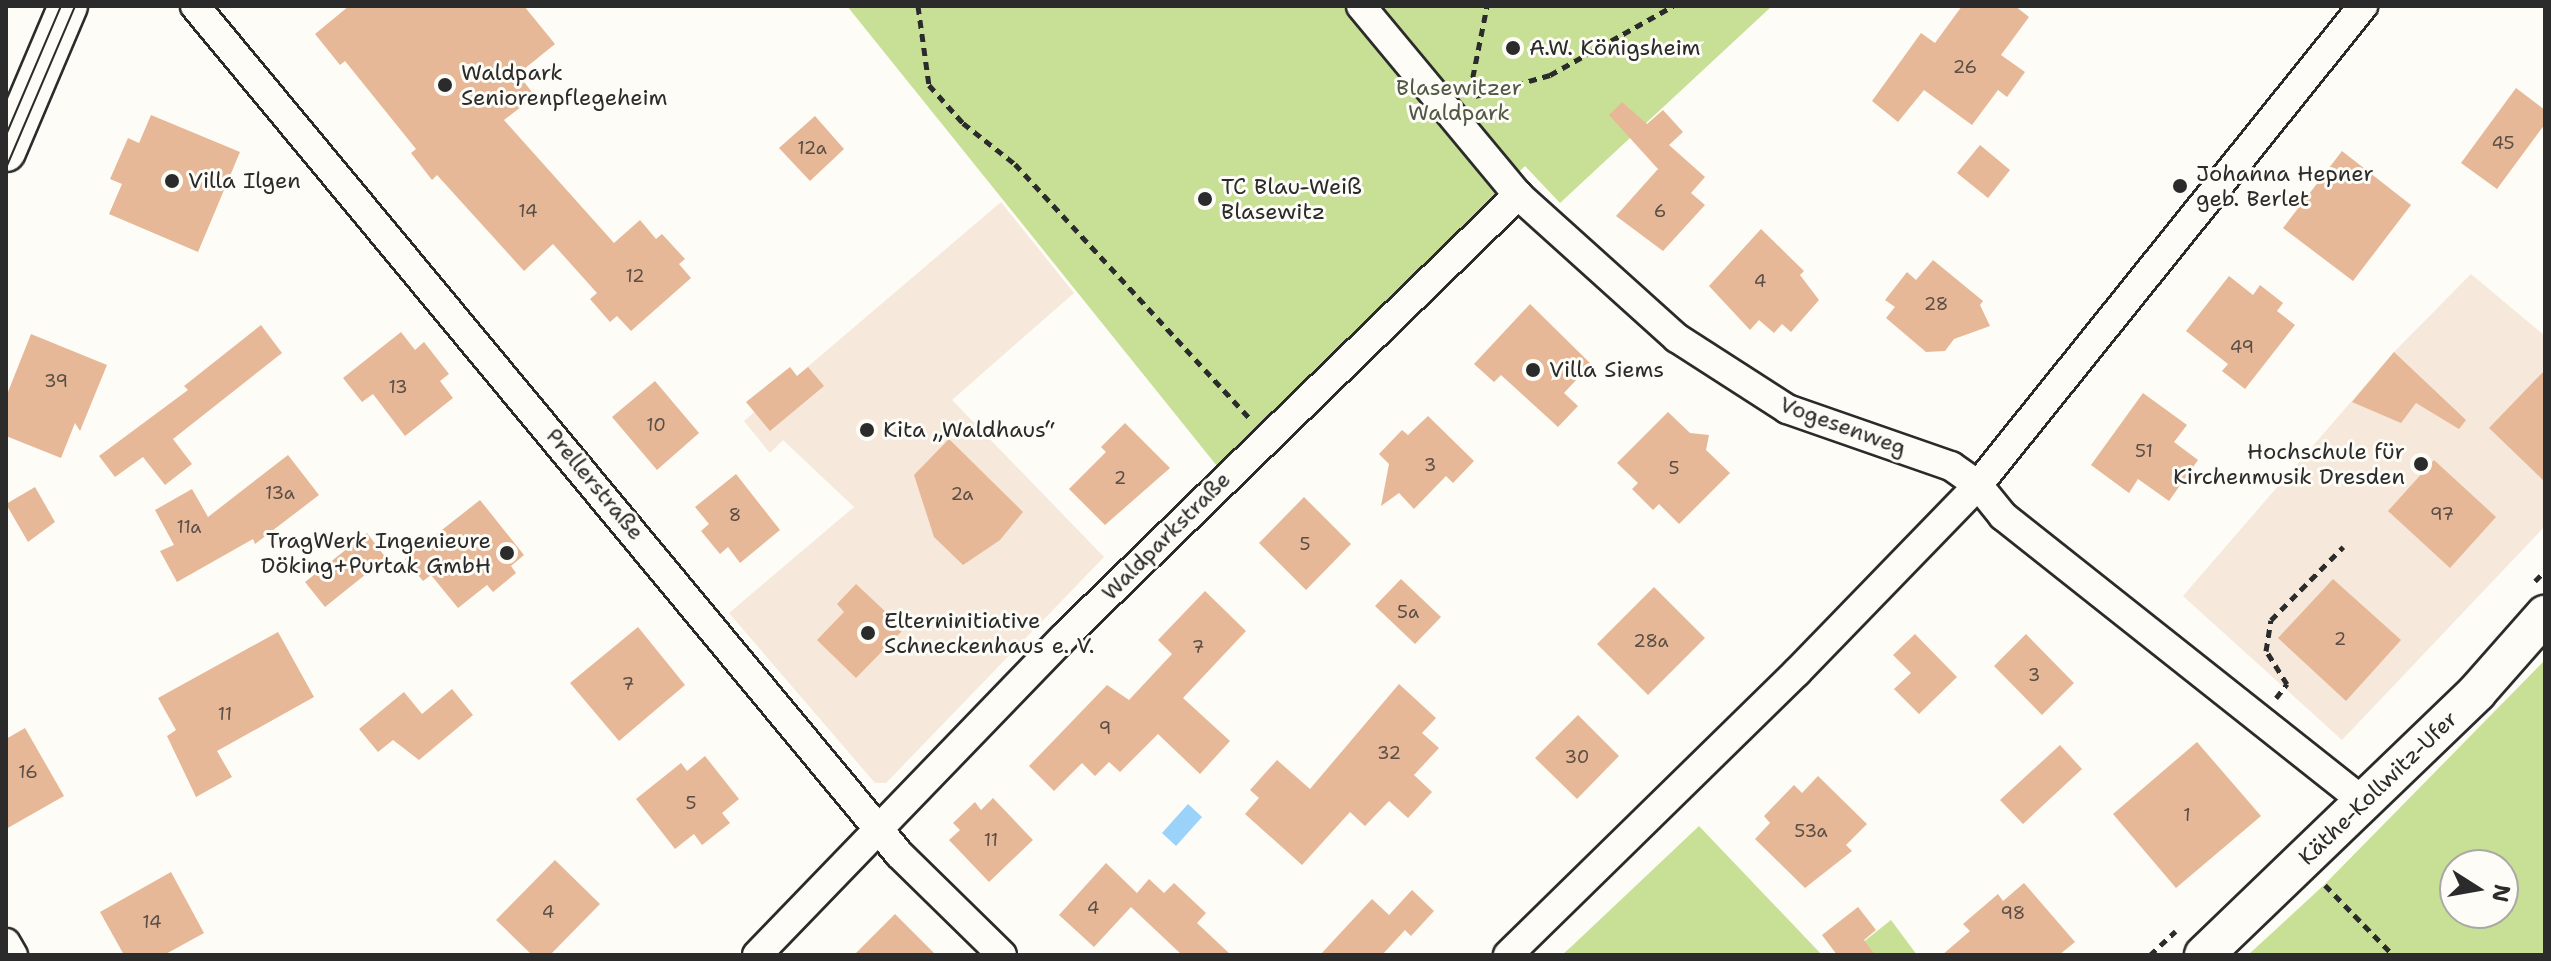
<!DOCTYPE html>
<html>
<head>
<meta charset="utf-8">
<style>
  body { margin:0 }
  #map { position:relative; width:2551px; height:961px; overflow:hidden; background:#fdfcf7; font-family:"Shantell Sans",sans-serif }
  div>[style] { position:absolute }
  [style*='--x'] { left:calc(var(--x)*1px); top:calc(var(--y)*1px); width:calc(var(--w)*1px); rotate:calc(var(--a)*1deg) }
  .built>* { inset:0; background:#f6e8da }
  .green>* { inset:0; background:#c7e096 }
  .water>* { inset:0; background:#9bd2fa }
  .building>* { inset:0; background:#e6b897 }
  .path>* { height:5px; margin-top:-2.5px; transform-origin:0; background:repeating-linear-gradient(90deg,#2b2b2b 0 8px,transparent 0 14px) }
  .roads { filter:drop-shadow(2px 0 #2b2b2b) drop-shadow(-2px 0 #2b2b2b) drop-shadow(0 2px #2b2b2b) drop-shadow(0 -2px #2b2b2b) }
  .street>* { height:28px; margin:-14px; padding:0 14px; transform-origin:14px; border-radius:14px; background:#fdfcf7 }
  .secondary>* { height:38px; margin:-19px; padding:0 19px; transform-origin:19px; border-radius:19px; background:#fdfcf7 }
  .tram>* { height:2px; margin:-1px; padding:0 1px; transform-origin:1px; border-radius:1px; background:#2b2b2b }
  .dots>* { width:22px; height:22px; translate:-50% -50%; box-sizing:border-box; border:4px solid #fdfcf7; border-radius:50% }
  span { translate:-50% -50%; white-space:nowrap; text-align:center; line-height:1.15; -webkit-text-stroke:6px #fdfcf7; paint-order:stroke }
  .number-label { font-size:18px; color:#5a4e46 }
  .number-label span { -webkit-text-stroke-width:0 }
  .poi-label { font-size:22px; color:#2b2b2b }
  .left { translate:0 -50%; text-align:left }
  .right { translate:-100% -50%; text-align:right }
  .park-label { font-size:22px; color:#525846 }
  .street-label { font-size:22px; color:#2b2b2b }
  .frame { position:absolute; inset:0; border:8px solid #2b2b2b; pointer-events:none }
  .north { position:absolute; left:2439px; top:849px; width:80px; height:80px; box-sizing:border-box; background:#fdfcf7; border:2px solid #a9a8a5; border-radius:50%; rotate:101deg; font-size:22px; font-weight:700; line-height:32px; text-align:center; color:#2b2b2b }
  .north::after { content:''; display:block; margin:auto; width:28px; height:36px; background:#2b2b2b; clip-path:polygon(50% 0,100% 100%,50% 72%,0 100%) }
</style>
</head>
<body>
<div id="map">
  <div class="built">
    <i style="clip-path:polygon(1001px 202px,1074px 293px,952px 400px,1104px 557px,886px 783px,875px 783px,729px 613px,854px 507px,783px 440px,770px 453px,744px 421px)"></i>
    <i style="clip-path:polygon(2471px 274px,2545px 336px,2545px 526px,2342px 740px,2183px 596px,2394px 352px)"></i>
  </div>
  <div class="green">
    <i style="clip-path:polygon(847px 6px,1772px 6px,1560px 203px,1525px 166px,1217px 466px)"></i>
    <i style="clip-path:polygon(evenodd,2545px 660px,2545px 955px,2248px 955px,2324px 885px,2545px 660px,2455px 865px,2503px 865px,2503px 913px,2455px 913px,2455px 865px)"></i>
    <i style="clip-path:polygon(1699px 826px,1822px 955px,1562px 955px,1572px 946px)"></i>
    <i style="clip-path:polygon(1891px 920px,1917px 955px,1847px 955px)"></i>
  </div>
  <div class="water">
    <i style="clip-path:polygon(1188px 804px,1202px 817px,1176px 846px,1162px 833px)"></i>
  </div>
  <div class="building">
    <i style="clip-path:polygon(349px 6px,524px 6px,555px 44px,518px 74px,535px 96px,504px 120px,614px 243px,640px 220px,656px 239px,662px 234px,685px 259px,679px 264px,691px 278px,631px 331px,617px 316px,610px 322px,590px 299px,597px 293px,553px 244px,524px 271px,437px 175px,432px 180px,411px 153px,416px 149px,345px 61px,340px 65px,315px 34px)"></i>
    <i style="clip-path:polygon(1962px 6px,2015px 6px,2029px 17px,2001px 55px,2025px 72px,2007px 97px,1998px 90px,1972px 125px,1924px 90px,1898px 122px,1872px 101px,1921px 33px,1935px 43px)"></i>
    <i style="clip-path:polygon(2516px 88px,2545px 110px,2545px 124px,2497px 189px,2461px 163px)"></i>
    <i style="clip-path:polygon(1622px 102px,1647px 124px,1663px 110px,1683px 132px,1669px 145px,1705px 177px,1691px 193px,1705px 205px,1663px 251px,1616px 216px,1658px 169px,1609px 115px)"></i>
    <i style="clip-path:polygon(151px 115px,240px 152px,198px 252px,109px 214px,122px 184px,110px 179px,128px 138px,139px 143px)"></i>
    <i style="clip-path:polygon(815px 116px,844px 149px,810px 181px,779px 148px)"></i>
    <i style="clip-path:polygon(1980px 145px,2010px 170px,1988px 198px,1957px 173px)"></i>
    <i style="clip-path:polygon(2342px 151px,2411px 205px,2353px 281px,2283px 228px)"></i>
    <i style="clip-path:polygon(1761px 229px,1804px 271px,1800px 275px,1819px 300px,1791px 332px,1782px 324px,1774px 333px,1759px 320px,1750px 330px,1709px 286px)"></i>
    <i style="clip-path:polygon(1933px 260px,1983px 301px,1980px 305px,1990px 326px,1954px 339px,1945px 351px,1926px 352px,1886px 318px,1895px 307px,1885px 300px,1907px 272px,1916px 280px)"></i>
    <i style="clip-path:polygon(2229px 276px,2253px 295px,2260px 285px,2283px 303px,2277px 311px,2295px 325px,2245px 389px,2222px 371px,2228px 364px,2186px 331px)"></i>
    <i style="clip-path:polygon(1530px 304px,1591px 364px,1564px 393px,1578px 406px,1558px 427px,1501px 375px,1494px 382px,1474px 364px)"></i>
    <i style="clip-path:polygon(261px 325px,282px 353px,173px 439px,192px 464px,165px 485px,143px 457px,115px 477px,99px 456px,188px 390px,184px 386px)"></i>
    <i style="clip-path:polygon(401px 332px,415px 350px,424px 342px,449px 374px,440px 381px,453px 398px,405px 436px,373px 394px,362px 402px,343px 378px)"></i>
    <i style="clip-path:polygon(31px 334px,107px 365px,80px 431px,75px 423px,61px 458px,6px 436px,6px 397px)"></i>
    <i style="clip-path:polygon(2394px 352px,2466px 420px,2459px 429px,2416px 403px,2401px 423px,2352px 402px)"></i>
    <i style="clip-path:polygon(790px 367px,797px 376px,808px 367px,824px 386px,770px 431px,746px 402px)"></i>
    <i style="clip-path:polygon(2545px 370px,2545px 482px,2489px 428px)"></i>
    <i style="clip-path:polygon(655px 381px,699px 433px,657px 470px,612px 417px)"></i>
    <i style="clip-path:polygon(2143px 393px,2187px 425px,2174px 442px,2198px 460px,2169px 501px,2138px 479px,2129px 493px,2091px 465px)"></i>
    <i style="clip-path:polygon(1668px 412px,1690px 433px,1709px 435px,1706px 450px,1730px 473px,1679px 524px,1659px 504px,1653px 510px,1632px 489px,1638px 483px,1617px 463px)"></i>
    <i style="clip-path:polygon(1428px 416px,1474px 461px,1453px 483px,1446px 476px,1414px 509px,1399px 493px,1381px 506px,1389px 464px,1379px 454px,1402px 430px,1408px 435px)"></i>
    <i style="clip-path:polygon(1125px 423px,1170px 468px,1105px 525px,1069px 489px,1106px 452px,1101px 447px)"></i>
    <i style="clip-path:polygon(949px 439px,1023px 512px,1000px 540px,963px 565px,934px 537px,914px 475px)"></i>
    <i style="clip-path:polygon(288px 455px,319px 495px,255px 544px,253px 539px,177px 582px,160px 551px,174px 545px,155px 510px,192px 489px,208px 517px)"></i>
    <i style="clip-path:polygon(2434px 460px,2496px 517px,2450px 568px,2388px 511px)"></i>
    <i style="clip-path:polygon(736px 474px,780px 530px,740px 563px,728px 547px,720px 554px,701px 531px,709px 524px,695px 507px)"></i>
    <i style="clip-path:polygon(35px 487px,55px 522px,28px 542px,6px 504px)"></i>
    <i style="clip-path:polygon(1304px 497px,1351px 544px,1306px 590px,1259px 543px)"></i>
    <i style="clip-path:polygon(480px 500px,524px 555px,511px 566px,516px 573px,493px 592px,487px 585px,458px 608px,431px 575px,423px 581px,405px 559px)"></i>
    <i style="clip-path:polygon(367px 533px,386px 558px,325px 607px,305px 582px)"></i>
    <i style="clip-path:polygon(1401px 579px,1441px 617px,1415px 644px,1375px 606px)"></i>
    <i style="clip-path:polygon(2333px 579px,2401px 640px,2346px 701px,2278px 638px)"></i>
    <i style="clip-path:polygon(856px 584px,904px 629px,856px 678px,817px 640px,844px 612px,837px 604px)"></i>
    <i style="clip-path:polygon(1654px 587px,1705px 638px,1648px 695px,1597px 644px)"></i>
    <i style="clip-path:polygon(1205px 591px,1246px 631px,1183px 698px,1230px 741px,1200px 774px,1158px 734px,1120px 772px,1109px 762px,1095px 776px,1082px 763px,1054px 791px,1029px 766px,1107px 685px,1129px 700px,1172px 654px,1158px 640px)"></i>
    <i style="clip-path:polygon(638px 627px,685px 685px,619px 741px,570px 683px)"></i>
    <i style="clip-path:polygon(278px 632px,314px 697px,217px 751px,232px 777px,196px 797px,167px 736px,176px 730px,158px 698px)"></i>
    <i style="clip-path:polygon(1915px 634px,1957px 677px,1919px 714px,1894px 689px,1911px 673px,1893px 655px)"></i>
    <i style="clip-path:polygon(2026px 634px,2074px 683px,2042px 715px,1994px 666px)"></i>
    <i style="clip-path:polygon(1399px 684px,1436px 718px,1422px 733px,1439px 748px,1414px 775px,1432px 792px,1408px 818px,1389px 801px,1365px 826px,1350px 812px,1302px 865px,1245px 814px,1259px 798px,1250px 790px,1277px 760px,1310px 789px)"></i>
    <i style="clip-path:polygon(452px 689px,473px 715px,419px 760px,393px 740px,378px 752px,359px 729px,404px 692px,422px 714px)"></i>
    <i style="clip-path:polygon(1578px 715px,1619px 756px,1577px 799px,1535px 758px)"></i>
    <i style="clip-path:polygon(25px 728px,64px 796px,6px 829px,6px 739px)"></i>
    <i style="clip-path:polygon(2197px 742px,2261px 816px,2176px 888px,2113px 814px)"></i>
    <i style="clip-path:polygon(2060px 745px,2082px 769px,2023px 824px,2000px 800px)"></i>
    <i style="clip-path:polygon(705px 756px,739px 799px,722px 813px,730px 823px,702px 845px,694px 834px,675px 849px,636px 799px,681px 763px,687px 771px)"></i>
    <i style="clip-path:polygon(1818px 776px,1867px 824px,1846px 845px,1852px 851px,1805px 888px,1755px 839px,1770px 823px,1764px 816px,1794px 785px,1802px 793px)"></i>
    <i style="clip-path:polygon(993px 798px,1033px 840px,989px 882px,949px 840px,960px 830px,953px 823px,975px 802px,981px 810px)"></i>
    <i style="clip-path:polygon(555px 860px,600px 904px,550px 955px,532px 955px,496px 920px)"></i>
    <i style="clip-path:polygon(1106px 863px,1137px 893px,1149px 879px,1164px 893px,1174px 883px,1206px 913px,1197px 923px,1231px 955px,1182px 955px,1131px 907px,1094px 947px,1059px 915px)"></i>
    <i style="clip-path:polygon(171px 872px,204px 933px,164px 955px,124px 955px,100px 912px)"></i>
    <i style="clip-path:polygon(2024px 883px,2075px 942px,2059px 955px,1942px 955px,1970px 931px,1963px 924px,1998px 894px,2003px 901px)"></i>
    <i style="clip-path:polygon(1412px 890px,1434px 911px,1411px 936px,1405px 930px,1382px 955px,1320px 955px,1372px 899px,1389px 915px)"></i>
    <i style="clip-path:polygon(1858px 907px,1876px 930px,1864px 940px,1875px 955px,1837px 955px,1822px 935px)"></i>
    <i style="clip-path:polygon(895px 914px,936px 955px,854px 955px)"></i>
  </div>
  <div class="path">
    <i style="--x:918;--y:6;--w:80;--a:82.1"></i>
    <i style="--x:929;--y:85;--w:51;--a:48.2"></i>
    <i style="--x:963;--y:123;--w:66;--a:38.3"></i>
    <i style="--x:1015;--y:164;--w:347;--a:47.3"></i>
    <i style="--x:1470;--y:91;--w:87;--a:-78.7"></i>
    <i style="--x:1475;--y:96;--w:78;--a:-15.6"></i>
    <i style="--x:1550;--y:75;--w:141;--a:-29.3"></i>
    <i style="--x:2535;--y:581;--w:14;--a:-45"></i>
    <i style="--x:2276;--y:698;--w:18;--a:-52"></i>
    <i style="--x:2287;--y:684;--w:39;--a:-122"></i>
    <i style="--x:2266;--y:651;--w:31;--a:-81"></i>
    <i style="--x:2271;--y:620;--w:103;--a:-45.4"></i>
    <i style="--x:2325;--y:885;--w:98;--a:45.8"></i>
    <i style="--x:2150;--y:955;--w:35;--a:-43"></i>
  </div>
  <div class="roads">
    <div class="street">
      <i style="--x:195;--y:6;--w:1102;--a:50.3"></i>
      <i style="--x:899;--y:854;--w:144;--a:44.4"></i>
      <i style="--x:1361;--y:6;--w:246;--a:50.3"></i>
      <i style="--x:1518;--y:195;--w:214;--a:42"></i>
      <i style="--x:1677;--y:338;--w:131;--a:32.8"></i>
      <i style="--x:1787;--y:409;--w:174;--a:19.2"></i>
      <i style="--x:1951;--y:466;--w:33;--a:35"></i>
      <i style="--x:1978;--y:485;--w:40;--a:51"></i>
      <i style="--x:2003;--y:516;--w:461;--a:38.4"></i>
      <i style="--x:6;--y:943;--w:14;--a:60"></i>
      <i style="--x:757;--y:955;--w:442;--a:-46"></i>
      <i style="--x:1064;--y:637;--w:634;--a:-44.23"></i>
      <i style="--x:1508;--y:955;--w:404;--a:-44.4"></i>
      <i style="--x:1797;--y:672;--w:260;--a:-45.9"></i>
      <i style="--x:1978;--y:485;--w:615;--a:-51.21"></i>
    </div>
    <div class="secondary">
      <i style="--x:6;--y:152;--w:159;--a:-67"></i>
      <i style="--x:2204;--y:955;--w:379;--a:-43.9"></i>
      <i style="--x:2477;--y:692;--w:103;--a:-48.6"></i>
    </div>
  </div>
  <div class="tram">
    <i style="--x:6;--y:135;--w:140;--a:-66.9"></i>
    <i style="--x:6;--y:168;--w:176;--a:-66.9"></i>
  </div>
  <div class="dots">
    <i style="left:1513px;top:48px;background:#2b2b2b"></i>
    <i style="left:445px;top:85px;background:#2b2b2b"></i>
    <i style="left:172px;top:181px;background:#2b2b2b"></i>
    <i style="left:2180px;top:186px;background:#2b2b2b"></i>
    <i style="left:1205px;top:199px;background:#2b2b2b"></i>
    <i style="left:1533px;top:370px;background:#2b2b2b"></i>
    <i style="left:867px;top:430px;background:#2b2b2b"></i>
    <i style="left:2421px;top:464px;background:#2b2b2b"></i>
    <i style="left:507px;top:553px;background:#2b2b2b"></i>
    <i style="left:868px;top:633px;background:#2b2b2b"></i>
  </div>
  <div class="number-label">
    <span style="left:1965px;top:67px">26</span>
    <span style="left:2503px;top:143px">45</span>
    <span style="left:812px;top:148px">12a</span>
    <span style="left:528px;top:211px">14</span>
    <span style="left:1660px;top:211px">6</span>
    <span style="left:635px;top:276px">12</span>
    <span style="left:1760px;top:281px">4</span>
    <span style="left:1936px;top:304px">28</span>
    <span style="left:2242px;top:347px">49</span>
    <span style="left:56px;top:381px">39</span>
    <span style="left:398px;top:387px">13</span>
    <span style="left:656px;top:425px">10</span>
    <span style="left:2144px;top:451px">51</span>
    <span style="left:1430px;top:465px">3</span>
    <span style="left:1674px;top:468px">5</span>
    <span style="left:1120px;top:478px">2</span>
    <span style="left:280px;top:493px">13a</span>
    <span style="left:962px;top:494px">2a</span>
    <span style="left:2442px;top:514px">97</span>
    <span style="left:735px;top:515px">8</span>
    <span style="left:189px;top:527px">11a</span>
    <span style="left:1305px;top:544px">5</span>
    <span style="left:1408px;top:612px">5a</span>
    <span style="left:2340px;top:639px">2</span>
    <span style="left:1651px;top:641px">28a</span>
    <span style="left:1198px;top:647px">7</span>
    <span style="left:2034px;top:675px">3</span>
    <span style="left:628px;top:684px">7</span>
    <span style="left:225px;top:714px">11</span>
    <span style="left:1105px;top:728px">9</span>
    <span style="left:1389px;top:753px">32</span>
    <span style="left:1577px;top:757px">30</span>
    <span style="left:28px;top:772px">16</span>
    <span style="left:691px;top:803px">5</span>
    <span style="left:2187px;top:815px">1</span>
    <span style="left:1811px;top:831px">53a</span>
    <span style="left:991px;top:840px">11</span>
    <span style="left:1093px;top:908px">4</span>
    <span style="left:548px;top:912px">4</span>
    <span style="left:2013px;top:913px">98</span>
    <span style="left:152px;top:922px">14</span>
  </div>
  <div class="poi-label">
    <span class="left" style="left:1529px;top:48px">A.W. Königsheim</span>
    <span class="left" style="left:461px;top:85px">Waldpark<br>Seniorenpflegeheim</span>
    <span class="left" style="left:2196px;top:186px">Johanna Hepner<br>geb. Berlet</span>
    <span class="left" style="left:188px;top:181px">Villa Ilgen</span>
    <span class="left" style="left:1221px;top:199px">TC Blau-Weiß<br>Blasewitz</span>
    <span class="left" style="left:1549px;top:370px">Villa Siems</span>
    <span class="left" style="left:883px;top:430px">Kita „Waldhaus“</span>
    <span class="right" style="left:2405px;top:464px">Hochschule für<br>Kirchenmusik Dresden</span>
    <span class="right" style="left:491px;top:553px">TragWerk Ingenieure<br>Döking+Purtak GmbH</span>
    <span class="left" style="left:884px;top:633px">Elterninitiative<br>Schneckenhaus e. V.</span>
  </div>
  <div class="park-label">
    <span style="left:1459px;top:100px">Blasewitzer<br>Waldpark</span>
  </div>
  <div class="street-label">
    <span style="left:1843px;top:426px;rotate:20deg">Vogesenweg</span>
    <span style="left:595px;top:484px;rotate:50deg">Prellerstraße</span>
    <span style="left:1166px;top:536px;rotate:-45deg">Waldparkstraße</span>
    <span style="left:2378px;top:788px;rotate:-44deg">Käthe-Kollwitz-Ufer</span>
  </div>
  <div class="frame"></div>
  <div class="north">N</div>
</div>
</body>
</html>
